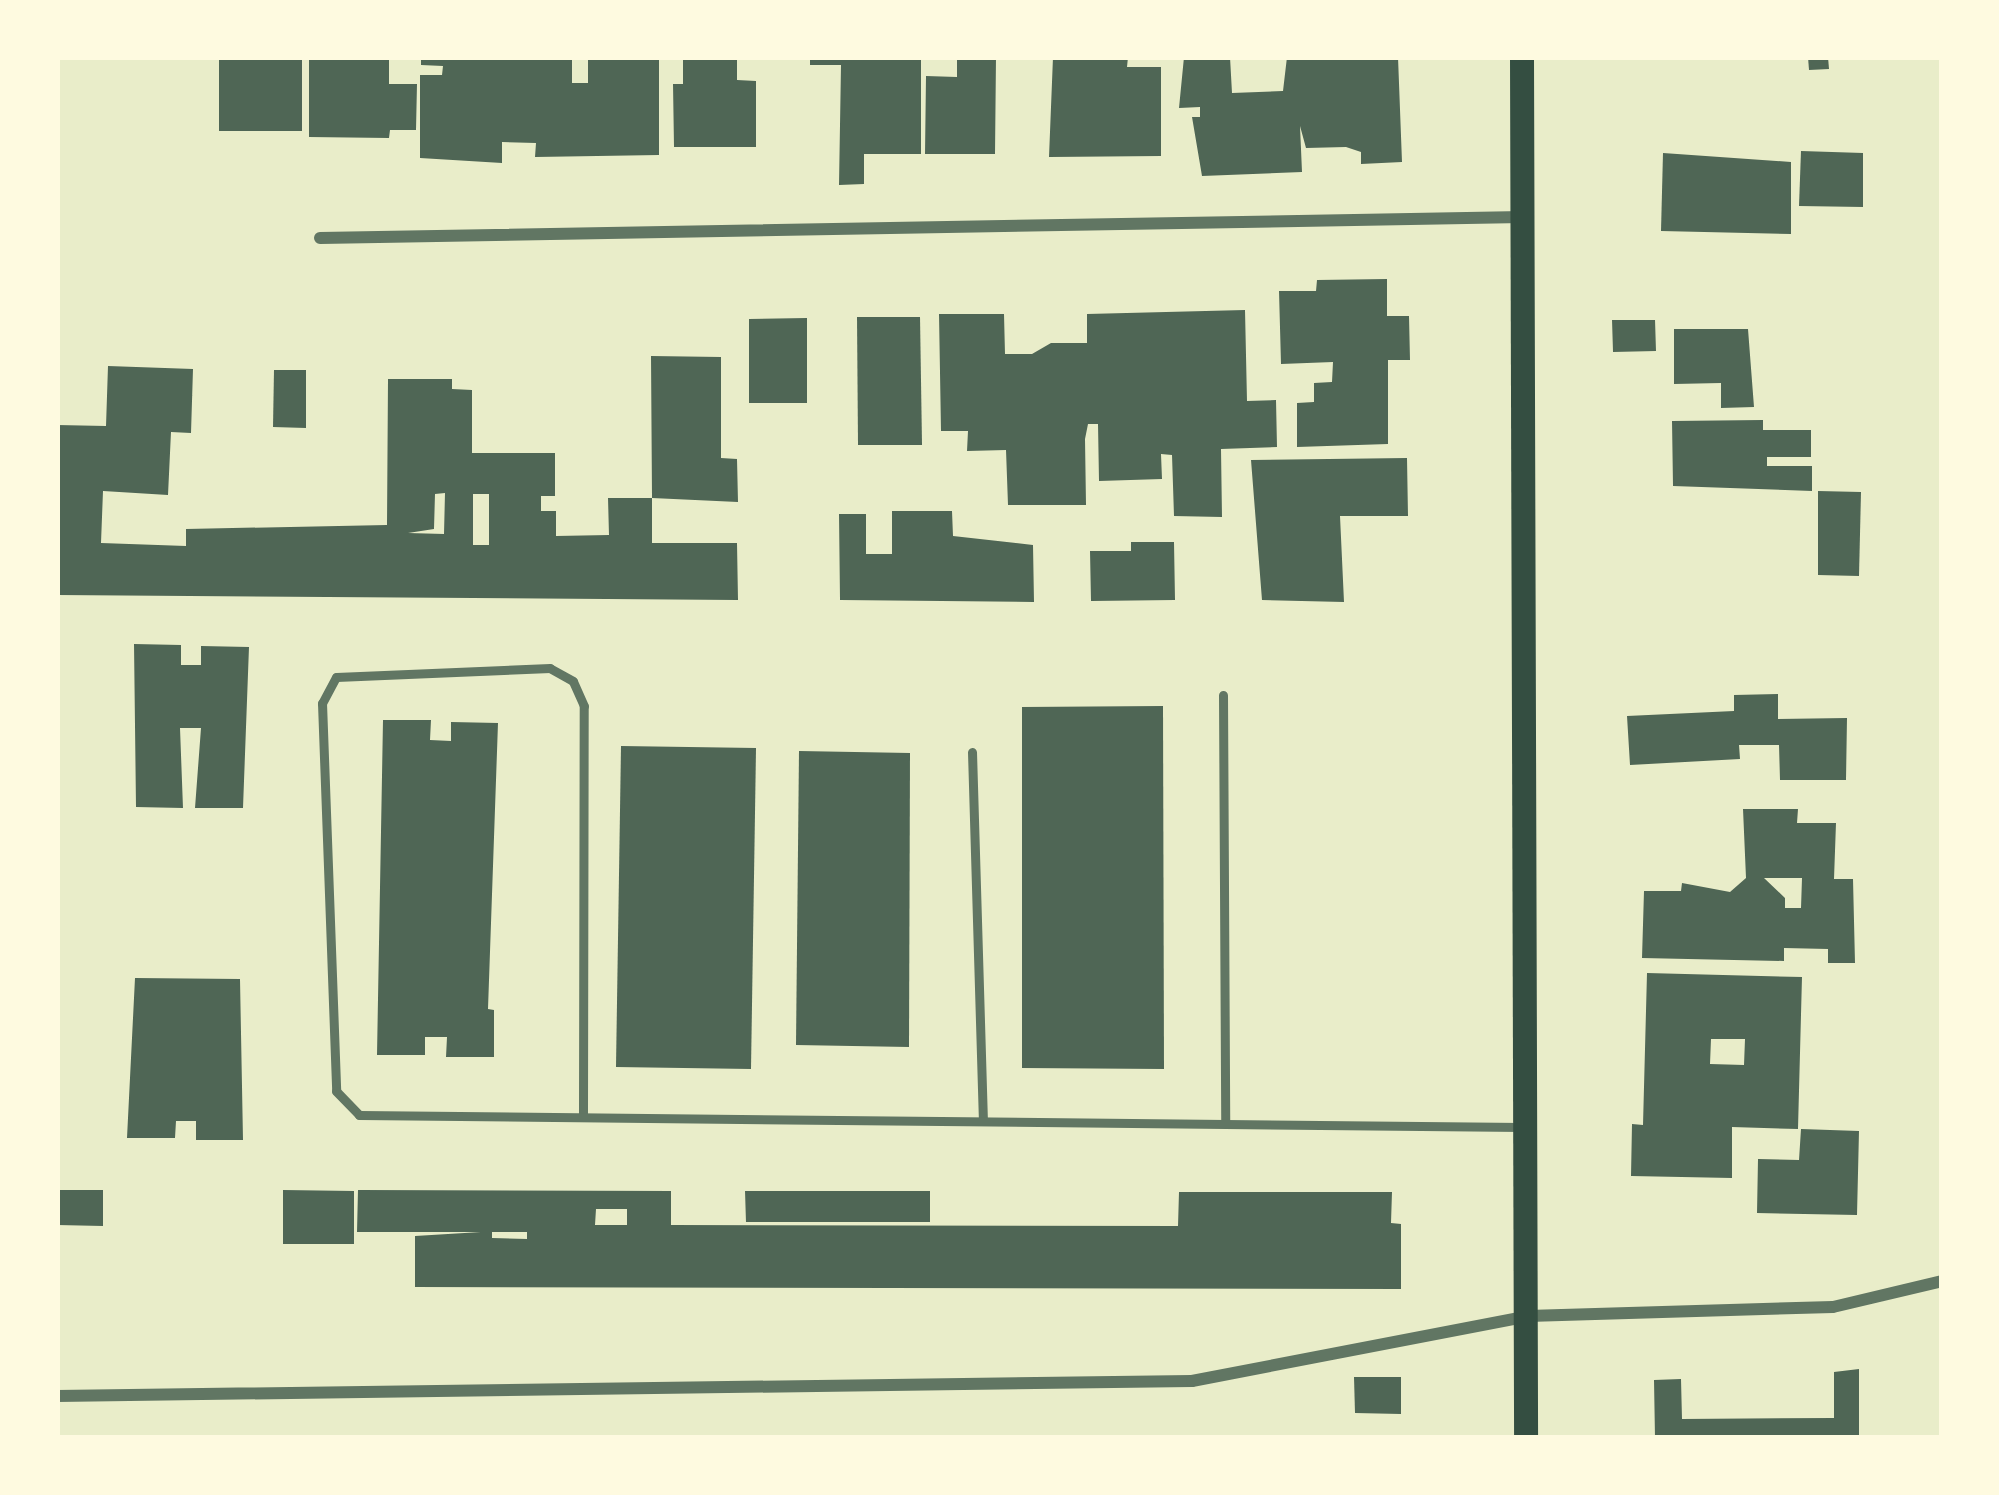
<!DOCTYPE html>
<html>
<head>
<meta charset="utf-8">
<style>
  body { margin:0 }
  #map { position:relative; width:1999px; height:1495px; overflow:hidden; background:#e9edc9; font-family:"Noto Serif",serif }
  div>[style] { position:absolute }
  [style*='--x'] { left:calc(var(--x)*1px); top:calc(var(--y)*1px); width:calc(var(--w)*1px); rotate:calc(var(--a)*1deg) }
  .building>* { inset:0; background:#4f6655 }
  .service>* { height:9px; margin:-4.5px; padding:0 4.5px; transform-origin:4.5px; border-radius:4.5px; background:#617663 }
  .minor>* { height:12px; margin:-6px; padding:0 6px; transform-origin:6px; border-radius:6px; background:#617663 }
  .secondary>* { height:24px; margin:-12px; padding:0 12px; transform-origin:12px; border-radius:12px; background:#344e41 }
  span { translate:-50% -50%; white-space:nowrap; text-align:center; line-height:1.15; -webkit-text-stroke:12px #fefae0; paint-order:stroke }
  .frame { position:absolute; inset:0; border:60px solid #fefae0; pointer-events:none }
</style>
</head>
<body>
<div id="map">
  <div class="building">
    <i style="clip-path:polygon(219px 57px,302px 57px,302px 131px,219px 131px)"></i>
    <i style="clip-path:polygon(309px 57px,389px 57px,389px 84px,417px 84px,416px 130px,390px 130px,389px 138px,309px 137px)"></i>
    <i style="clip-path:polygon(421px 57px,572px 57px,572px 83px,588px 83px,588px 57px,659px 57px,659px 155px,535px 157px,536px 143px,502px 142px,502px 163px,420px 158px,420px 75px,442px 75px,443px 66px,421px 65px)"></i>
    <i style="clip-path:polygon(683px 57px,737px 57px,737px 80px,756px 81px,756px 147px,674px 147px,673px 84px,683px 84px)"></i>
    <i style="clip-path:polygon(810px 57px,921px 57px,921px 154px,864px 154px,864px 184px,839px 185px,841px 65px,810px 65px)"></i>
    <i style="clip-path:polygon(957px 57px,996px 57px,995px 154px,925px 154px,926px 76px,957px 77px)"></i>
    <i style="clip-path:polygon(1053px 57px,1128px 57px,1127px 67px,1161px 67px,1161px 156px,1049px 157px)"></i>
    <i style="clip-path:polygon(1184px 57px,1230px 57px,1232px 93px,1283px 91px,1287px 57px,1398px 57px,1402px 162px,1361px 164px,1361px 152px,1346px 147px,1306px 148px,1300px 126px,1302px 172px,1202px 176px,1192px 117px,1200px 117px,1200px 107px,1179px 108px)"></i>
    <i style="clip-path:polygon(1808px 57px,1828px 57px,1829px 69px,1809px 70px)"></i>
    <i style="clip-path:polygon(1801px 151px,1863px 153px,1863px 207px,1799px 206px)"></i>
    <i style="clip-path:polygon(1663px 153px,1791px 162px,1791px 234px,1661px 231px)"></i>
    <i style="clip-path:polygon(1387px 279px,1387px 316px,1409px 316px,1410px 360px,1388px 360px,1388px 444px,1297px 447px,1297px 403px,1314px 402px,1314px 383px,1332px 382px,1333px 362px,1281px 364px,1279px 291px,1316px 291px,1317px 280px)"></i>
    <i style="clip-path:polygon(1245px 310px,1247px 401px,1276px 400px,1277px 447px,1221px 449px,1222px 517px,1174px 516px,1172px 455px,1161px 454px,1162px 479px,1099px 481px,1098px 424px,1088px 424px,1085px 439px,1086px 505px,1008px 505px,1006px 450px,967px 451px,968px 431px,941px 431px,939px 314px,1004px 314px,1005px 354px,1032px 354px,1051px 343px,1087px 343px,1087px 314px)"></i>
    <i style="clip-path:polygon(857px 317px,920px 317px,922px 445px,858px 445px)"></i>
    <i style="clip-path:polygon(807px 318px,807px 403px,749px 403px,749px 319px)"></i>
    <i style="clip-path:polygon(1612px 320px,1655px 320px,1656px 351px,1613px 352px)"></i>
    <i style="clip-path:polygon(1674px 329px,1748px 329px,1754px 407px,1721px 408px,1721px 383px,1674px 384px)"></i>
    <i style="clip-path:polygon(651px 356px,721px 357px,721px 458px,737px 459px,738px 502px,652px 498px)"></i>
    <i style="clip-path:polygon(evenodd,108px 366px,193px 369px,191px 433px,171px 432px,168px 495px,103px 491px,101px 543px,186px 546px,186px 529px,387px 525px,388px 379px,452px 379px,452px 389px,472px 390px,472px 453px,555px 453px,555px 496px,541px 496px,541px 511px,556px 511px,556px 536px,609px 535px,608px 498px,652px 498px,652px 543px,737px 543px,738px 600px,57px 595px,57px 425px,106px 426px,108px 366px,445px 493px,444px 534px,408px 533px,434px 529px,435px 494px,445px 493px,108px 366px,473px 494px,489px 494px,489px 545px,473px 545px,473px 494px)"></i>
    <i style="clip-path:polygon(274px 370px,306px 370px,306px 428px,273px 427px)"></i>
    <i style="clip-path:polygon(1763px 420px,1763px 430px,1811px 430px,1811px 457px,1767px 457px,1767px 466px,1812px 466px,1812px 491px,1673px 486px,1672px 421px)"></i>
    <i style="clip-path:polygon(1407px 458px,1408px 516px,1340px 516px,1344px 602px,1262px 600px,1251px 460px)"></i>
    <i style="clip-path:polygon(1818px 491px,1861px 492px,1859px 576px,1818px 575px)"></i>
    <i style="clip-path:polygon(892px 511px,952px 511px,953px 536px,1033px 545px,1034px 602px,840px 600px,839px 514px,866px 514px,866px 554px,892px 554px)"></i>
    <i style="clip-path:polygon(1131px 542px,1174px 542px,1175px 600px,1091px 601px,1090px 551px,1131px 551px)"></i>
    <i style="clip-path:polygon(134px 644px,181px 645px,181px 665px,201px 665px,201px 646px,249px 647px,243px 808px,195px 808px,201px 728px,180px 728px,183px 808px,136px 807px)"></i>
    <i style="clip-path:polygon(1778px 694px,1778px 719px,1847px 718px,1846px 780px,1780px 780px,1779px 745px,1739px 745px,1740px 759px,1630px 765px,1627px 716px,1734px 711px,1734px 695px)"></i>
    <i style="clip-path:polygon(1163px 706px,1164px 1069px,1022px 1068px,1022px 707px)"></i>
    <i style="clip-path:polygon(383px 720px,431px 720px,430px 740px,451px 741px,451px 722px,498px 723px,488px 1009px,494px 1010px,494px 1057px,446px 1057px,447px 1037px,425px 1037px,425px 1055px,377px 1055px)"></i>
    <i style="clip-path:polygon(621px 746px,756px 748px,751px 1069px,616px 1067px)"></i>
    <i style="clip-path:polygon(799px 751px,910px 753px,909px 1047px,796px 1045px)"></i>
    <i style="clip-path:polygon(evenodd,1743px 809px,1798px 809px,1797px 823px,1836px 823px,1834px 879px,1853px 879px,1855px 963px,1828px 963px,1828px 949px,1784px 948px,1784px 961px,1642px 958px,1644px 891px,1681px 891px,1682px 883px,1730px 892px,1746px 878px,1743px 809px,1764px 878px,1802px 878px,1801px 908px,1785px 908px,1785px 898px,1764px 878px)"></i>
    <i style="clip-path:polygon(evenodd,1647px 973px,1802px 977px,1798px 1129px,1732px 1127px,1732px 1178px,1631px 1176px,1632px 1124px,1643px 1125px,1647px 973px,1711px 1039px,1745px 1039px,1744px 1065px,1710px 1064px,1711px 1039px)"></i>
    <i style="clip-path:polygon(135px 978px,240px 979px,243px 1140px,196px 1140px,196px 1121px,176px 1121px,175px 1138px,127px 1138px)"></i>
    <i style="clip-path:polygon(1801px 1129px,1859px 1131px,1857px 1215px,1757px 1213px,1758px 1159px,1799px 1160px)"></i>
    <i style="clip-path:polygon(57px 1190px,103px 1190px,103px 1226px,57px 1225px)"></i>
    <i style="clip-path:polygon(283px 1190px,354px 1191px,354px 1244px,283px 1244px)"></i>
    <i style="clip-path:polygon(evenodd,358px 1190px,671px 1191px,671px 1225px,1178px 1226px,1179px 1192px,1392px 1192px,1391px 1223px,1401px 1224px,1401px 1289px,415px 1287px,415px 1236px,481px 1232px,357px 1232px,358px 1190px,596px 1209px,627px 1209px,627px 1225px,595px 1225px,596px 1209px,358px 1190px,492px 1232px,527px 1232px,527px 1239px,492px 1238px,492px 1232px)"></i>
    <i style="clip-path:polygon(745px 1191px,930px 1191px,930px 1222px,746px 1222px)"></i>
    <i style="clip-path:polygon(1859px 1369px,1859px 1438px,1655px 1438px,1654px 1380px,1681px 1379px,1682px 1419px,1834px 1418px,1834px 1372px)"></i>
    <i style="clip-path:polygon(1354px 1377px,1401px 1377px,1401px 1414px,1355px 1413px)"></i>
  </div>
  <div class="service">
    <i style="--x:1223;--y:695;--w:428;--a:89.7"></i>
    <i style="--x:972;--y:752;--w:368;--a:88.3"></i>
    <i style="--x:583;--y:1114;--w:408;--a:-89.9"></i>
    <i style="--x:584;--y:706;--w:27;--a:-114"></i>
    <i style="--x:573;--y:681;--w:26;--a:-151"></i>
    <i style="--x:550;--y:668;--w:214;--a:177.6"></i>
    <i style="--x:336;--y:677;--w:30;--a:118"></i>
    <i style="--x:322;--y:703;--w:388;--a:87.9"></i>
    <i style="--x:336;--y:1091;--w:33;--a:46"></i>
    <i style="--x:359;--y:1115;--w:1163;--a:0.59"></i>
  </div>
  <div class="minor">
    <i style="--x:320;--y:238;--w:1203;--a:-1"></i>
    <i style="--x:57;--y:1396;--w:1135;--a:-0.76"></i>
    <i style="--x:1192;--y:1381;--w:342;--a:-10.9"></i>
    <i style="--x:1528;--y:1316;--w:305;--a:-1.7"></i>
    <i style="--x:1833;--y:1307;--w:112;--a:-13.4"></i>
  </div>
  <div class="secondary">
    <i style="--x:1522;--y:57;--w:1381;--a:89.83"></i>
  </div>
  <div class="frame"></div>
</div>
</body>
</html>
